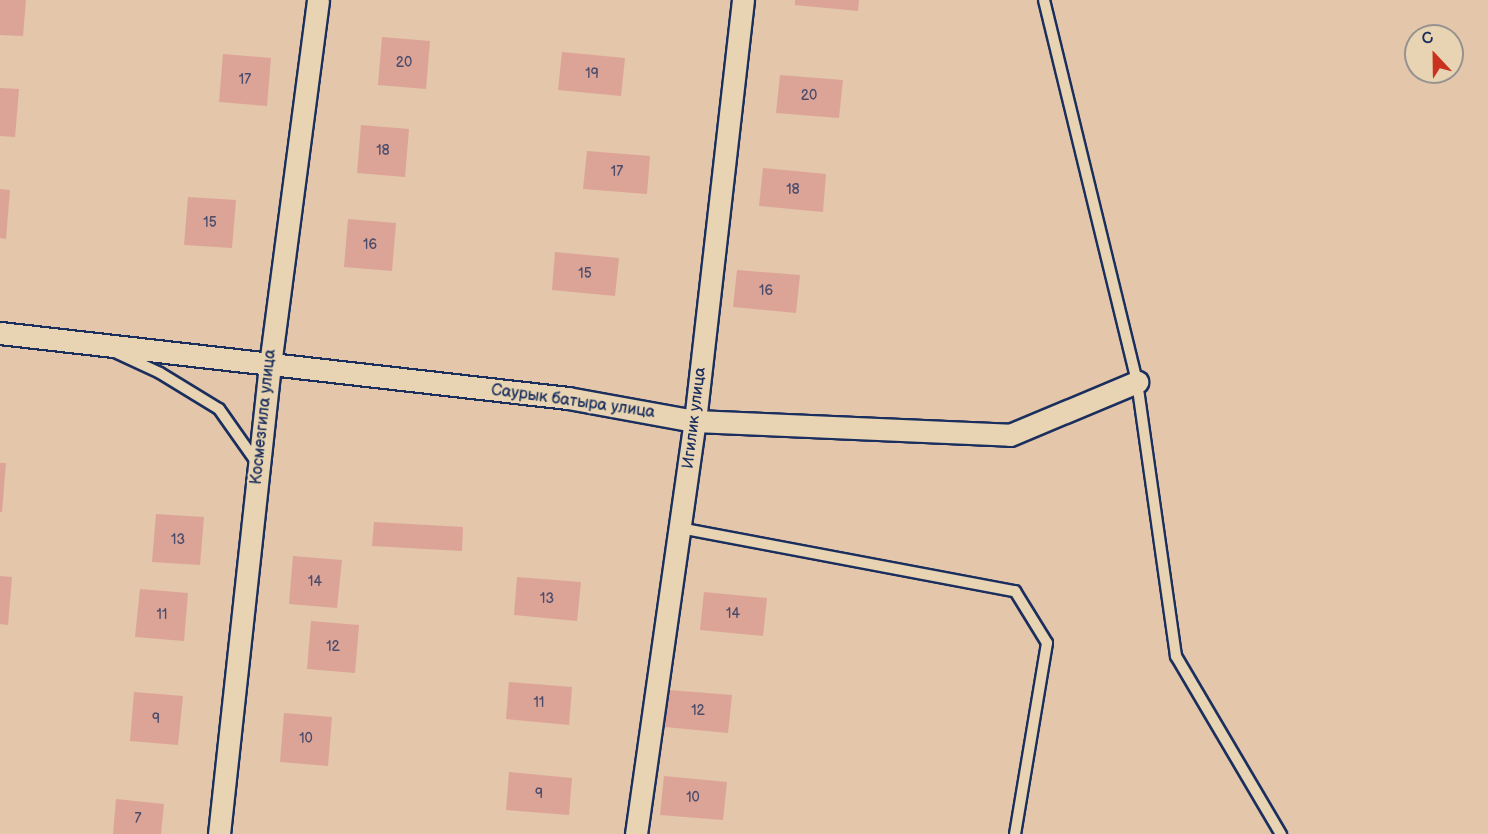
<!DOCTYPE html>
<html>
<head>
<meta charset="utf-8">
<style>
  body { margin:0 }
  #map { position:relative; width:1488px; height:834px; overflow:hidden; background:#e4c6aa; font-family:"Balsamiq Sans",sans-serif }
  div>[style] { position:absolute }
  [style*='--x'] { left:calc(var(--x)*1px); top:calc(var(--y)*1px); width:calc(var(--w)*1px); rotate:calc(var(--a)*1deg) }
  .building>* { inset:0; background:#dca497 }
  .roads { filter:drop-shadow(2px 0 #1b2f5e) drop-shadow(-2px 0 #1b2f5e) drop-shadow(0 2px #1b2f5e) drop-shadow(0 -2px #1b2f5e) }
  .lane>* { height:10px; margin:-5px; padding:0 5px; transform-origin:5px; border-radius:5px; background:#e8d4b2 }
  .street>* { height:21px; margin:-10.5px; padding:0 10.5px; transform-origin:10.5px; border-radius:10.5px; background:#e8d4b2 }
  span { translate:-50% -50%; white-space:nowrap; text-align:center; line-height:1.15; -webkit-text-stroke:4.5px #e8d4b2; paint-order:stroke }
  .number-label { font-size:14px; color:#4b4c6c }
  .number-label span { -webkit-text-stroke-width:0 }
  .street-label { font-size:16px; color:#1b2f5e }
  .north { position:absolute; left:1404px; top:24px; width:60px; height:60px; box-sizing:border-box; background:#e8d4b2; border:2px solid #969290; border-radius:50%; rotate:338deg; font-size:16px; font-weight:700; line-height:24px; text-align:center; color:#1b2f5e }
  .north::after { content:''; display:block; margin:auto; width:21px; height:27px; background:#c8321e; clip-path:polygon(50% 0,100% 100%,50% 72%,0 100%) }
</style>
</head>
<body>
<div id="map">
  <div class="building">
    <i style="clip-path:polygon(0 0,26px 0,23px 36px,0 35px)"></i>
    <i style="clip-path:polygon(795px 0,859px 0,858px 11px,795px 5px)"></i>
    <i style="clip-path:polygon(382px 37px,430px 41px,426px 89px,378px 85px)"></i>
    <i style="clip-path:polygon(562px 52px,625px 58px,621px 96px,558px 90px)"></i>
    <i style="clip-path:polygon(223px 54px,271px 58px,267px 106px,219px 102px)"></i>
    <i style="clip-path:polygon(780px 75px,843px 80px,839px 118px,776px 113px)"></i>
    <i style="clip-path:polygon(0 88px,19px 89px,15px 137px,0 136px)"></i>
    <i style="clip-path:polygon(361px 125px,409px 129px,405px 177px,357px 173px)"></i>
    <i style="clip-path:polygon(587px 151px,650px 156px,647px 194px,583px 189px)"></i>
    <i style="clip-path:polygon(763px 168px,826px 174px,823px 212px,759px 206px)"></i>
    <i style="clip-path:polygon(0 189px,10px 190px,6px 239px,0 238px)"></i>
    <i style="clip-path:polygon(188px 197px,236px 200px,232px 248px,184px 245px)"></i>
    <i style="clip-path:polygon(348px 219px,396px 223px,392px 271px,344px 267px)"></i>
    <i style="clip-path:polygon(555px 252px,619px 258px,615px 296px,552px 290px)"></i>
    <i style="clip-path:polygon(737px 270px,800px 275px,796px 313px,733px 307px)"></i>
    <i style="clip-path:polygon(0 463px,6px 463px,2px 512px,0 512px)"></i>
    <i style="clip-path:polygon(156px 514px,204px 517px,200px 565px,152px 562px)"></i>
    <i style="clip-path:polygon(374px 522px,463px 527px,462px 551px,372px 546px)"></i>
    <i style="clip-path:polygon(293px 556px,342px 560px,337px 608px,289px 604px)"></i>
    <i style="clip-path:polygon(0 576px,12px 577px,8px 625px,0 624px)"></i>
    <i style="clip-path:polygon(517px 577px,581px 582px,577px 621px,514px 615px)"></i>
    <i style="clip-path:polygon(140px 589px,188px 593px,184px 641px,135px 637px)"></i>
    <i style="clip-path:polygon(704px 592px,767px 598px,763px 636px,700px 630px)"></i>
    <i style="clip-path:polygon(311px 621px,359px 625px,355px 673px,307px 669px)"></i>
    <i style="clip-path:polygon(509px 682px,572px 687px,569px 725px,506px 719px)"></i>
    <i style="clip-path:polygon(669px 690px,732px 695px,728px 733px,665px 727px)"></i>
    <i style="clip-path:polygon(134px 692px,183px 696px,178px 745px,130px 741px)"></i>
    <i style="clip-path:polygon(284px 713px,332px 717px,328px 766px,280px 762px)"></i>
    <i style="clip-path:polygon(509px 772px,572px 778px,569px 815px,506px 810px)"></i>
    <i style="clip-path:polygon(664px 776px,727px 782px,723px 820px,660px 815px)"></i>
    <i style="clip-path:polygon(116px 799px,164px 804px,161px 834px,113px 834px)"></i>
  </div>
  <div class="roads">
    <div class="lane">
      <i style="--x:1044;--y:0;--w:393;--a:76.3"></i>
      <i style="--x:1137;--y:382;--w:277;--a:81.9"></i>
      <i style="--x:1176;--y:656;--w:207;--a:59.5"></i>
      <i style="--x:117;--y:353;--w:47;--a:24.9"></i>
      <i style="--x:160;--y:373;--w:69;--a:31.4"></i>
      <i style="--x:219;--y:409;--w:66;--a:54.9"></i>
      <i style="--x:680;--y:528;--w:341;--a:10.7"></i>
      <i style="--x:1015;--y:591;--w:61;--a:58.4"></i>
      <i style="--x:1047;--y:643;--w:194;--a:99.5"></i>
    </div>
    <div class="street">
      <i style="--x:0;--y:333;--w:572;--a:6.53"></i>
      <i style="--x:568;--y:398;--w:129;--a:10.3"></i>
      <i style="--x:695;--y:421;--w:315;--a:2.5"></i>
      <i style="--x:1010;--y:435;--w:138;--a:-22.7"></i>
      <i style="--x:219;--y:834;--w:472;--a:-83.8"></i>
      <i style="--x:270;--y:365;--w:368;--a:-82.5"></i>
      <i style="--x:636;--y:834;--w:417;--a:-81.9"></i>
      <i style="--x:695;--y:421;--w:424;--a:-83.5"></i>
    </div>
  </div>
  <div class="number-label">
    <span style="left:404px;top:63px">20</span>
    <span style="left:592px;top:74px">19</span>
    <span style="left:245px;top:80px">17</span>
    <span style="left:809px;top:96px">20</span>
    <span style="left:383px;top:151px">18</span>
    <span style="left:617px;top:172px">17</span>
    <span style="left:793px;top:190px">18</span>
    <span style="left:210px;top:223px">15</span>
    <span style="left:370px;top:245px">16</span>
    <span style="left:585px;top:274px">15</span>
    <span style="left:766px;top:291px">16</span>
    <span style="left:178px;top:540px">13</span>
    <span style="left:315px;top:582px">14</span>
    <span style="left:547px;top:599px">13</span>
    <span style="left:733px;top:614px">14</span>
    <span style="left:162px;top:615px">11</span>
    <span style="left:333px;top:647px">12</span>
    <span style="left:539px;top:703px">11</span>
    <span style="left:698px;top:711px">12</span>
    <span style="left:156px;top:719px">9</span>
    <span style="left:306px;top:739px">10</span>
    <span style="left:539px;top:794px">9</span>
    <span style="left:693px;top:798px">10</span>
    <span style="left:138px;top:819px">7</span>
  </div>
  <div class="street-label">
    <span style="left:573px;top:402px;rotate:8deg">Саурык батыра улица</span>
    <span style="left:264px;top:417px;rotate:-84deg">Космезгила улица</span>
    <span style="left:695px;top:418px;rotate:-83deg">Игилик улица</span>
  </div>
  <div class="north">С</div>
</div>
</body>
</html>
